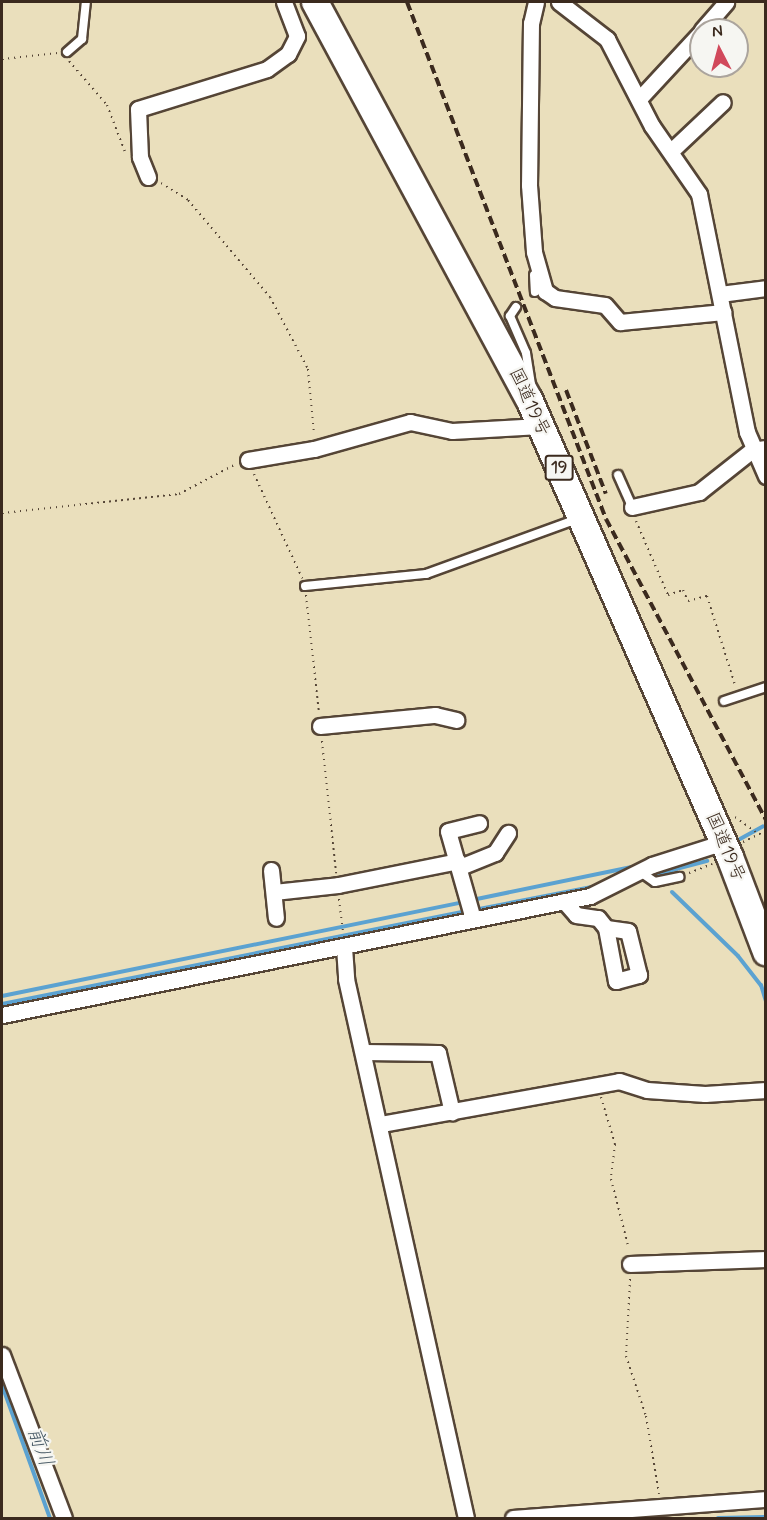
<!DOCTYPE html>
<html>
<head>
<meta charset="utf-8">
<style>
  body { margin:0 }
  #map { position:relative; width:767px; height:1520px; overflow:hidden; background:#eadfbc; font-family:Mynerve,"Klee One",sans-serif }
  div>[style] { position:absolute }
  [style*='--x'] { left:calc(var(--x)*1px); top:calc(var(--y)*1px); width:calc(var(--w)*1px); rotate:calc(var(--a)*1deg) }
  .stream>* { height:4px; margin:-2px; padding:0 2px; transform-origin:2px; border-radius:2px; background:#5ba2d1 }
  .path>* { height:2px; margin-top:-1px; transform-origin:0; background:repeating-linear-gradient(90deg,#554536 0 1.5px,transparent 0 6px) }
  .roads { filter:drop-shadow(2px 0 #554536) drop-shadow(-2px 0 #554536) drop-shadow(0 2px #554536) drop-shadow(0 -2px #554536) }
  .service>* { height:8px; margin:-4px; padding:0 4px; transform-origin:4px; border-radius:4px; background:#fff }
  .minor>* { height:15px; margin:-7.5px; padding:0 7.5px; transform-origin:7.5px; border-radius:7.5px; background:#fff }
  .trunk>* { height:26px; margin:-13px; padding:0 13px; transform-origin:13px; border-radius:13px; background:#fff }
  .rail>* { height:4px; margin-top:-2px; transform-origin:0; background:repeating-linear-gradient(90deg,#3b2a1e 0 9px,transparent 0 13.5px) }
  span { translate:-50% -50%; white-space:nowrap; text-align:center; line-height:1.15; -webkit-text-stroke:4.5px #f6f6f2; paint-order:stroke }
  .shield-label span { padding:2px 4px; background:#f6f6f2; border:2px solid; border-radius:4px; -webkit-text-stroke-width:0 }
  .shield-label { font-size:16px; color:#3b2a1e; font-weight:700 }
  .street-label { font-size:18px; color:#3b2a1e }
  .water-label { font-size:20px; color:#485a66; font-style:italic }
  .frame { position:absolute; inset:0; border:3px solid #3b2a1e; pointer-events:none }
  .north { position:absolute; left:689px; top:18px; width:60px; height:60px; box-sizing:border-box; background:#f6f6f2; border:2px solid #aba49d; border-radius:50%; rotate:354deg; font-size:16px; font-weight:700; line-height:24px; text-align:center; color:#3b2a1e }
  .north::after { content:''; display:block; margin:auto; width:21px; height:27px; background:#d1495b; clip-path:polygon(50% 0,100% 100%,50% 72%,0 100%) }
</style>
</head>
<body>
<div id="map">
  <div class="stream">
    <i style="--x:740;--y:839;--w:26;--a:-29"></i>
    <i style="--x:657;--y:874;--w:52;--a:-14.6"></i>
    <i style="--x:672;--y:892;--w:92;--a:44.1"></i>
    <i style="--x:738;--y:956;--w:37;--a:52"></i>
    <i style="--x:761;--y:985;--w:17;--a:73"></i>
    <i style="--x:472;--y:900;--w:163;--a:-11.7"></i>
    <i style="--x:474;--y:910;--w:124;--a:-11.1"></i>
    <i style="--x:2;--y:996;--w:472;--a:-11.5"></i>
    <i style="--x:2;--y:1004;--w:473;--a:-11.3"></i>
    <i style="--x:2;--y:1385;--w:141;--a:70.2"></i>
    <i style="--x:718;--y:1518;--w:48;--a:-1.2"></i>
  </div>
  <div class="path">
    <i style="--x:2;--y:59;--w:56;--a:-6.1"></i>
    <i style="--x:69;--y:61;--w:58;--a:49.2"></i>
    <i style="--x:107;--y:105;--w:50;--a:69"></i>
    <i style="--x:161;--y:183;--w:32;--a:32"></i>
    <i style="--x:188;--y:200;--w:127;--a:49.8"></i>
    <i style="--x:270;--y:297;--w:81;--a:62.2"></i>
    <i style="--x:308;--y:369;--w:65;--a:84.7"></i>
    <i style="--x:254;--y:474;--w:115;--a:65.2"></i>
    <i style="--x:2;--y:513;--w:178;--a:-6.1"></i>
    <i style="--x:179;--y:494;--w:62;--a:-27.8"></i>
    <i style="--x:636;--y:521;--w:81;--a:66.6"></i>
    <i style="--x:668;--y:595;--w:16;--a:-18"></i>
    <i style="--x:683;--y:590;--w:12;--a:66"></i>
    <i style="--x:688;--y:601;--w:20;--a:-15"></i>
    <i style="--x:707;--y:596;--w:93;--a:72.5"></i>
    <i style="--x:306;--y:595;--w:118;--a:83.7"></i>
    <i style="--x:322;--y:741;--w:133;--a:83.9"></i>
    <i style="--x:735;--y:817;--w:29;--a:36"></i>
    <i style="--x:743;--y:842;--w:25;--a:-26"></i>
    <i style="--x:689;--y:873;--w:25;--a:-21"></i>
    <i style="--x:339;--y:899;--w:33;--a:83"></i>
    <i style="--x:601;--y:1097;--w:49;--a:73.4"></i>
    <i style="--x:615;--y:1144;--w:35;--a:97"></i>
    <i style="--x:611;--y:1179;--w:72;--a:75.6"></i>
    <i style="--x:630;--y:1279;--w:77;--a:93"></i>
    <i style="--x:626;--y:1356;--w:63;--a:71.6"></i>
    <i style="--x:646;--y:1416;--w:79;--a:80.5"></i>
  </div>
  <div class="roads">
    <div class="service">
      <i style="--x:67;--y:52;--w:20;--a:-41"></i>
      <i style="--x:82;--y:39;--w:37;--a:-84"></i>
      <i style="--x:534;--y:275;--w:17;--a:87"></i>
      <i style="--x:516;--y:307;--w:11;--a:124"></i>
      <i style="--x:510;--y:316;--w:40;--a:66.6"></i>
      <i style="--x:526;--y:353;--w:33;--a:81"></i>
      <i style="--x:618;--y:475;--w:35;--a:66"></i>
      <i style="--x:305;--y:586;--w:122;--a:-5.7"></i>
      <i style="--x:426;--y:574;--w:161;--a:-20"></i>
      <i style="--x:724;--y:701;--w:44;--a:-18.4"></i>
      <i style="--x:639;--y:871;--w:19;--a:35"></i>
      <i style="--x:655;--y:882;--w:25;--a:-12"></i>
    </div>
    <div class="minor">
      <i style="--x:536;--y:2;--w:22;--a:103"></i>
      <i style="--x:531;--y:23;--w:162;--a:90.7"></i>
      <i style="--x:529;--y:185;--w:67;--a:85.7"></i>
      <i style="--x:534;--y:252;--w:41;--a:74.2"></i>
      <i style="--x:545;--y:291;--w:12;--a:35"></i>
      <i style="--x:555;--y:298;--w:50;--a:8"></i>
      <i style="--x:605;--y:305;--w:23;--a:49"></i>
      <i style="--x:620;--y:322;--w:104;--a:-5.5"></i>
      <i style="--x:559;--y:2;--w:61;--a:37.6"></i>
      <i style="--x:607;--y:39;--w:98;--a:62.7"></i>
      <i style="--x:652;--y:126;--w:83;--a:55.3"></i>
      <i style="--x:699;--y:194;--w:243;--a:78.6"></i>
      <i style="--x:747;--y:432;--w:48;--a:66.6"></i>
      <i style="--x:702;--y:30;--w:37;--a:-49"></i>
      <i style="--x:639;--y:99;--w:91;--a:-47.2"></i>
      <i style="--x:671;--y:151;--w:71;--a:-43.3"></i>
      <i style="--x:148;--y:177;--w:22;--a:-112"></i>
      <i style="--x:140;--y:157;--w:48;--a:-92.4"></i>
      <i style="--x:138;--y:109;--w:135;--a:-17.2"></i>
      <i style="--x:267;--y:69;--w:26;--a:-36"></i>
      <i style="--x:288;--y:54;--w:20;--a:-63"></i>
      <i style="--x:297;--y:36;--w:36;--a:-111"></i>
      <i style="--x:720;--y:294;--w:46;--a:-7.4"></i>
      <i style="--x:248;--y:460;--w:67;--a:-9.5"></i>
      <i style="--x:314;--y:449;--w:100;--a:-15.7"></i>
      <i style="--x:410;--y:422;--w:43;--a:12.1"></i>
      <i style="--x:452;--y:431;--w:88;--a:-3.3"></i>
      <i style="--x:632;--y:507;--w:69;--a:-12.6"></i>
      <i style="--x:699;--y:492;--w:68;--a:-38.4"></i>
      <i style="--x:752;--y:450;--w:14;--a:-8"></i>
      <i style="--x:320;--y:726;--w:116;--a:-5.5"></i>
      <i style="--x:435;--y:715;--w:22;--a:13"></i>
      <i style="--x:460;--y:867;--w:38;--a:-22"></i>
      <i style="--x:495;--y:853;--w:24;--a:-57"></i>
      <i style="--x:271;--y:870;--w:48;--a:84.1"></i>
      <i style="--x:274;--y:892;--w:64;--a:-6.2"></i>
      <i style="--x:338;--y:885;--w:122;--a:-11.3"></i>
      <i style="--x:564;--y:901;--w:18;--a:49"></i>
      <i style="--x:576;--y:915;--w:22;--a:8"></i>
      <i style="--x:598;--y:918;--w:13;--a:51"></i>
      <i style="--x:606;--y:928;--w:54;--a:79.3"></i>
      <i style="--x:616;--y:981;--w:24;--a:-15"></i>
      <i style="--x:639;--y:975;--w:45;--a:-104"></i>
      <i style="--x:628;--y:931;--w:22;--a:-172"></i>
      <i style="--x:473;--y:919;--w:91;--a:-105.9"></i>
      <i style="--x:448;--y:831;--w:32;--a:-14"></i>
      <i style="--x:344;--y:947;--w:32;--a:86"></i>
      <i style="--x:346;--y:979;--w:552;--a:77.45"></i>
      <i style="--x:2;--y:1015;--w:600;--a:-11.44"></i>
      <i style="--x:590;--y:896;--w:69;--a:-26.6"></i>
      <i style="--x:652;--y:865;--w:76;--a:-17.7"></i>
      <i style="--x:364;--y:1052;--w:74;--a:0.8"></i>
      <i style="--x:438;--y:1053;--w:61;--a:76.7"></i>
      <i style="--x:381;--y:1124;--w:242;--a:-10.2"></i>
      <i style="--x:619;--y:1081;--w:29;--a:18"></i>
      <i style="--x:647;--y:1090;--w:58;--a:3.9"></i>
      <i style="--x:705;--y:1094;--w:61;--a:-3.8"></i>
      <i style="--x:630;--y:1264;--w:136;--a:-2.1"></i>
      <i style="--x:2;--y:1355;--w:174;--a:69.2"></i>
      <i style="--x:513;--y:1518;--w:254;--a:-4.3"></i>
    </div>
    <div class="trunk">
      <i style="--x:315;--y:2;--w:451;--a:61.7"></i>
      <i style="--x:529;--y:399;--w:500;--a:66.31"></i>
      <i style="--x:730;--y:857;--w:102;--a:69.2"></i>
    </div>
  </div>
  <div class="rail">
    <i style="--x:407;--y:2;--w:554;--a:68.95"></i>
    <i style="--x:606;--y:519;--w:341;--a:62"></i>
    <i style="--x:566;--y:390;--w:111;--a:69"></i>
  </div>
  <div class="shield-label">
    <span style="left:559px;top:468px">19</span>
  </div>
  <div class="street-label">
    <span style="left:529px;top:402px;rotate:65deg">国道19号</span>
    <span style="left:725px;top:847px;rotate:67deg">国道19号</span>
  </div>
  <div class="water-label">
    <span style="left:40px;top:1447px;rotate:70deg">前川</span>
  </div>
  <div class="frame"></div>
  <div class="north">N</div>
</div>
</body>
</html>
